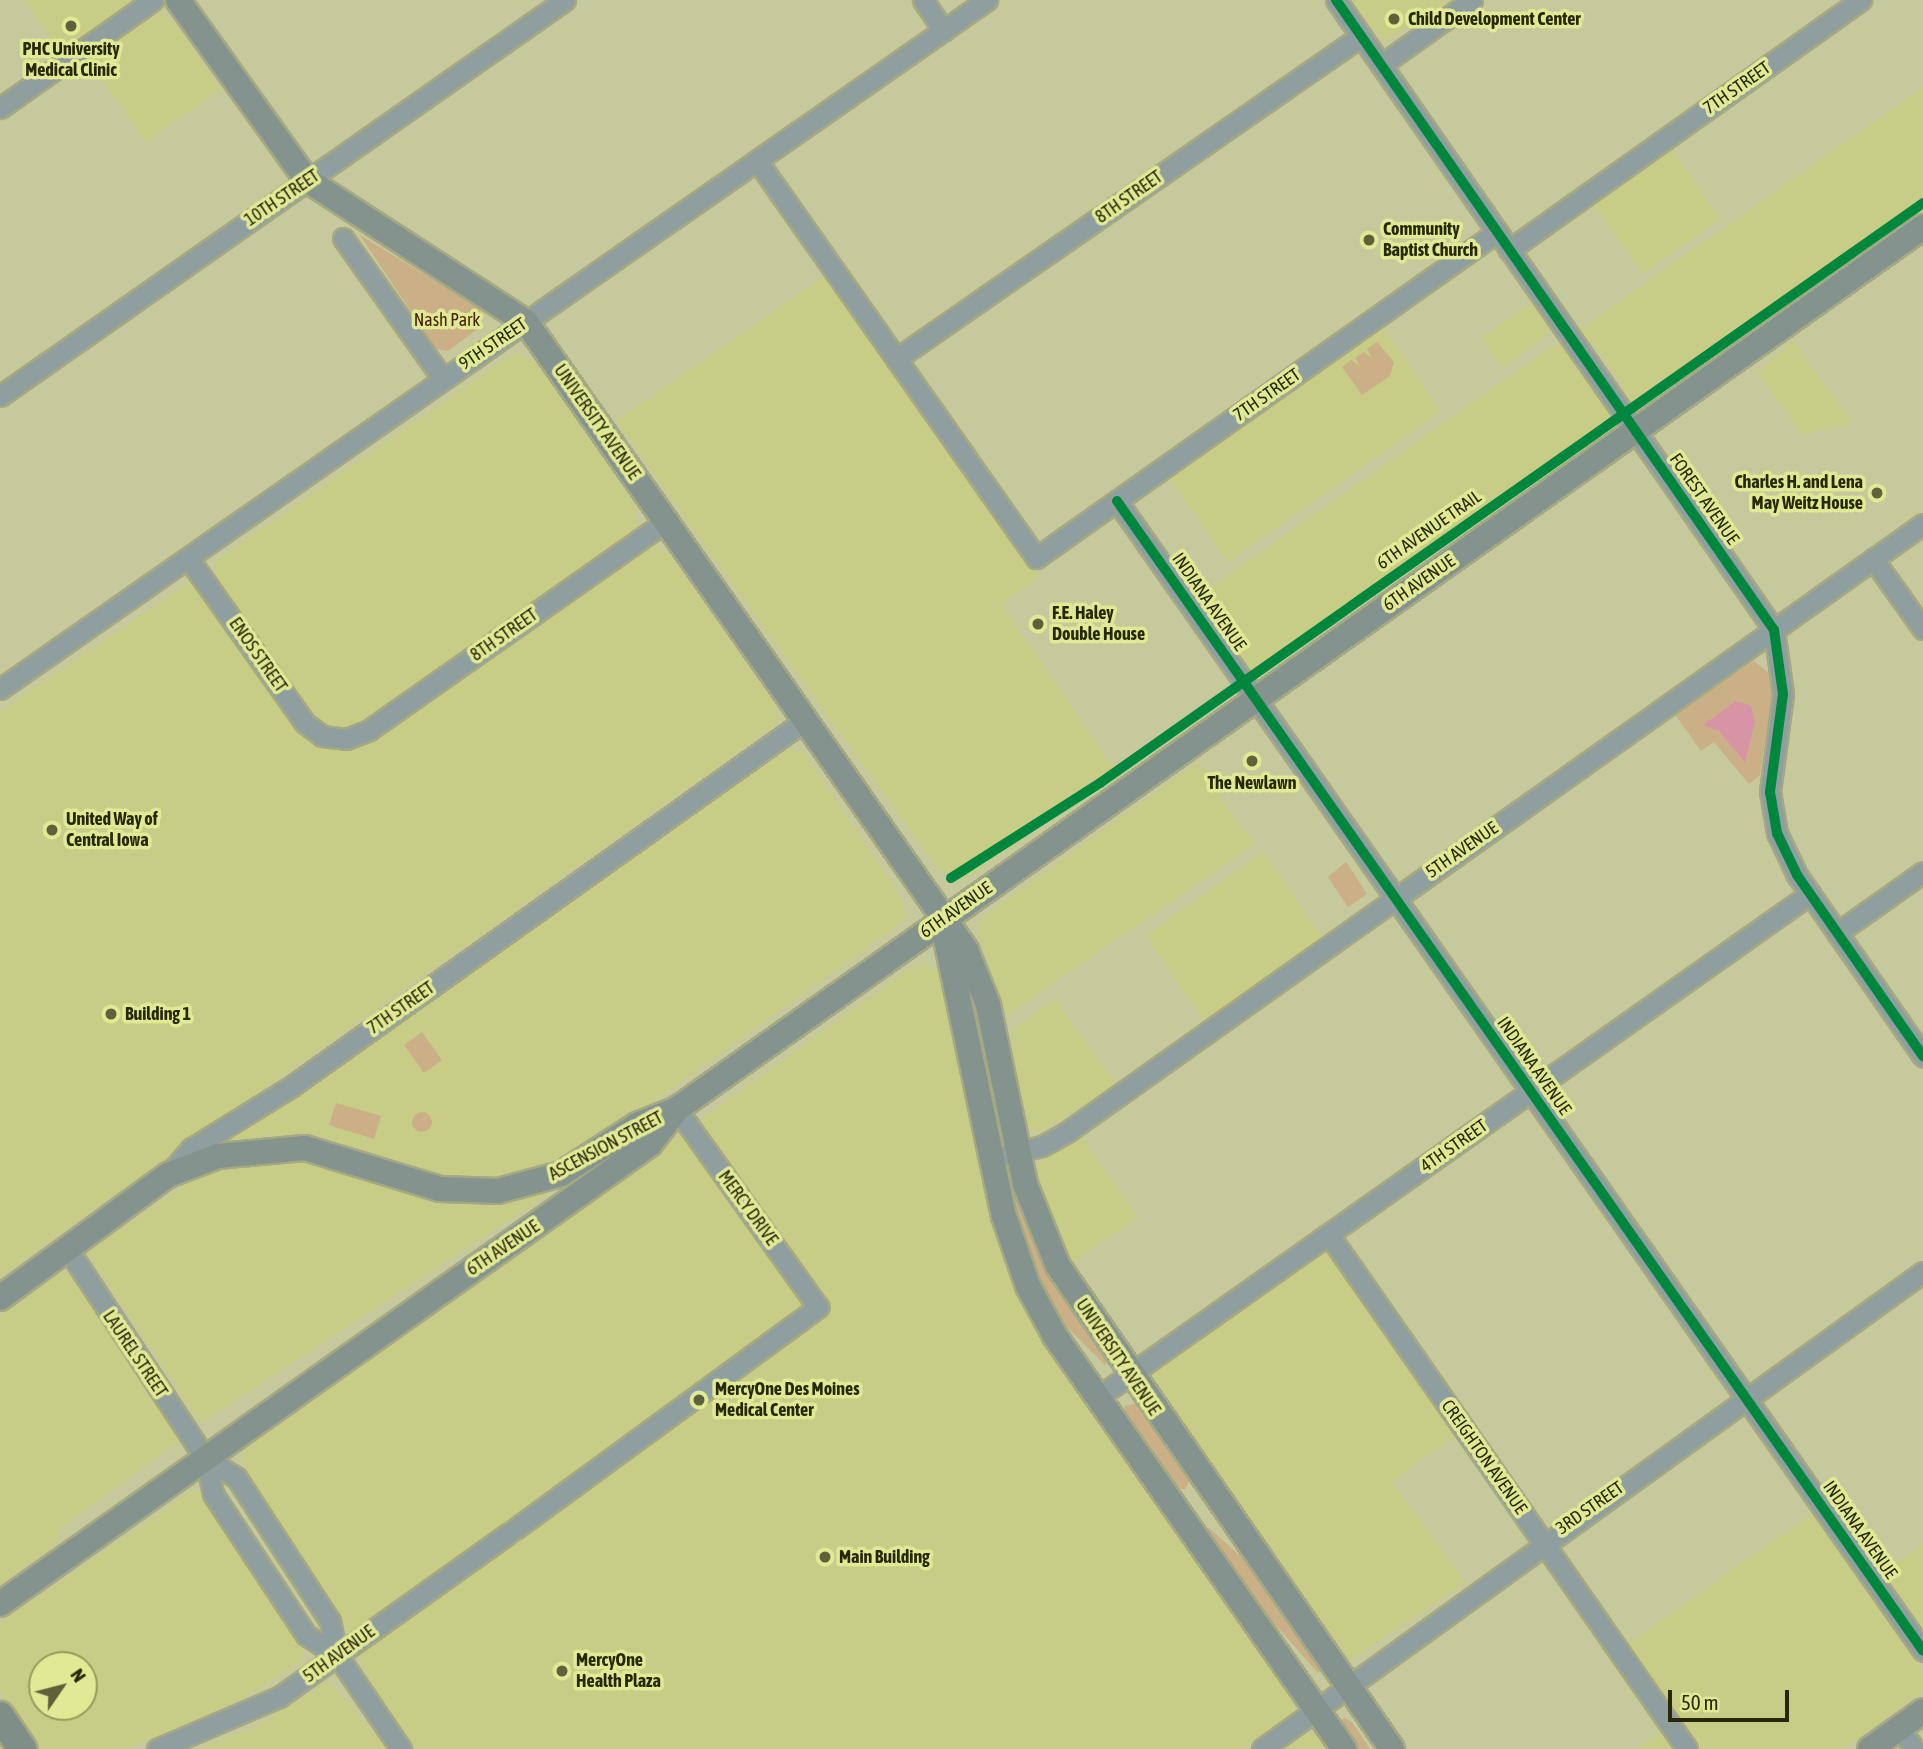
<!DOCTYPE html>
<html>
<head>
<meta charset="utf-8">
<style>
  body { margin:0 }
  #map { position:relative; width:1923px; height:1749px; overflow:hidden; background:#c5c99b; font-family:"Asap Condensed",sans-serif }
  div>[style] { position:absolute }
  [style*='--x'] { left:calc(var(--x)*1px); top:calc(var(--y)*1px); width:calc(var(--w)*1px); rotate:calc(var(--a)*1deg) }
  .built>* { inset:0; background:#c7cd86 }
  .green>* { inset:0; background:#caaf87 }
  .round { border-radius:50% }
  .water>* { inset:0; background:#d794a5 }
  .roads { filter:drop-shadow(2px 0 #a5a983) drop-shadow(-2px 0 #a5a983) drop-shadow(0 2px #a5a983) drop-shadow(0 -2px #a5a983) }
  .minor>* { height:19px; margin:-9.5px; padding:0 9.5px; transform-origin:9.5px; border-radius:9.5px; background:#8f9e9e }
  .major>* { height:24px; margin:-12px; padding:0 12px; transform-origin:12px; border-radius:12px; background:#84938d }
  .highway>* { height:28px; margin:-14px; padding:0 14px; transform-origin:14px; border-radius:14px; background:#7f8e87 }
  .cycleway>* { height:10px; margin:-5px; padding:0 5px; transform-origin:5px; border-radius:5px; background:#00873e }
  .dots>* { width:19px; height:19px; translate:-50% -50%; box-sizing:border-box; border:4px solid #e1e995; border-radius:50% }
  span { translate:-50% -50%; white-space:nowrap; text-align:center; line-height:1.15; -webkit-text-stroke:7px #e1e995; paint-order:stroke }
  .poi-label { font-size:18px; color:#272906; font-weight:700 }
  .left { translate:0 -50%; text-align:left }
  .right { translate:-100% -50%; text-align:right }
  .street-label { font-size:18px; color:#272906 }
  .park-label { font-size:18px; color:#452209 }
  .north { position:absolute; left:28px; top:1651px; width:70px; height:70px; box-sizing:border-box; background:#e1e995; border:2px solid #979c5c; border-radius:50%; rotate:55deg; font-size:19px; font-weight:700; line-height:28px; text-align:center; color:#272906 }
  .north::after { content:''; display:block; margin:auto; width:24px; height:32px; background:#5e613a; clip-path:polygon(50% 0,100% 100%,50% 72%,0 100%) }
  .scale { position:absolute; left:1668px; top:1690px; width:121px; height:32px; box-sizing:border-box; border:4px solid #272906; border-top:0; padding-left:9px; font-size:21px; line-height:24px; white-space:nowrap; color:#272906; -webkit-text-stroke:5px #e1e995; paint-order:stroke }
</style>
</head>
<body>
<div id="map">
  <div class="built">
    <i style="clip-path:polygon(24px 0,136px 0,62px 53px)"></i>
    <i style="clip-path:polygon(1352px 0,1450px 0,1384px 42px)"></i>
    <i style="clip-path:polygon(160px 13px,177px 26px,221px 89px,146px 142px,87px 59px)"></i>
    <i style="clip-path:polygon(1923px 87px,1923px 205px,1642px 403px,1626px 401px,1624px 388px,1593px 342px,1582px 338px,1582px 328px)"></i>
    <i style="clip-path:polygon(1672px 150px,1720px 219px,1643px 274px,1594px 205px)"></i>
    <i style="clip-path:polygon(828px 273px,1039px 577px,1001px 604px,1118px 773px,966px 878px,939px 870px,616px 421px)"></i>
    <i style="clip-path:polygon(1533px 302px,1551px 331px,1503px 368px,1481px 338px)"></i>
    <i style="clip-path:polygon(1383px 328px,1441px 411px,1228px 562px,1169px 478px)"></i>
    <i style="clip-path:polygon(1794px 341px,1851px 422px,1850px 423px,1802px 435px,1758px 372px)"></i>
    <i style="clip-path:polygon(1555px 344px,1563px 344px,1609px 410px,1607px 428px,1260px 673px,1250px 671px,1199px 599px,1208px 590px)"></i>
    <i style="clip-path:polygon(515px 352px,539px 366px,634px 504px,637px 527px,362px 723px,331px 729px,314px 716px,215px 575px,216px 561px)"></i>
    <i style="clip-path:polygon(652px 546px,671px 556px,774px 704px,778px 723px,0 1276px,0 712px,188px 583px,197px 586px,305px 736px,322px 746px,356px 748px)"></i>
    <i style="clip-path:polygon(787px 749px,804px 752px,904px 903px,905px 920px,588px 1148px,501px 1180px,455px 1181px,299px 1137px,200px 1150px,319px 1082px)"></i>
    <i style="clip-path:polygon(1196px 763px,1213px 776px,1208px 781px,1255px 844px,1007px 1015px,978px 932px,981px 918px)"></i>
    <i style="clip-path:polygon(1263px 852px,1323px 937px,1205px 1021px,1145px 936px)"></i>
    <i style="clip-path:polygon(926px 964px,941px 974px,998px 1232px,1292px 1693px,1293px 1713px,1241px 1749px,416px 1749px,371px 1682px,341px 1617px,243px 1467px,243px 1450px,912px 967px)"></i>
    <i style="clip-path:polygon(1055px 999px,1116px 1085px,1038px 1132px,1023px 1122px,1011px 1031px)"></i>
    <i style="clip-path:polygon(1080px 1135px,1138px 1217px,1069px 1265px,1034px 1174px,1039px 1164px)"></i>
    <i style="clip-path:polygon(300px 1157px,422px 1196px,554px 1190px,201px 1423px,87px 1252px,202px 1173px)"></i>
    <i style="clip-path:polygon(1328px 1251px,1457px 1434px,1392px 1481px,1465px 1583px,1350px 1660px,1150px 1380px,1158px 1368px)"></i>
    <i style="clip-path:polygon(59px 1274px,71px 1274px,180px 1440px,58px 1530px,58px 1542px,0 1584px,0 1316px)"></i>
    <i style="clip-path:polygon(evenodd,193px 1490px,204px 1496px,303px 1646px,304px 1659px,241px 1700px,126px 1749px,39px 1749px,0 1690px,0 1623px,193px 1490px,42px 1665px,84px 1665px,84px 1707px,42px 1707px,42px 1665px)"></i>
    <i style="clip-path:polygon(1813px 1513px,1923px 1671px,1923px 1691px,1843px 1749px,1701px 1749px,1628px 1644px)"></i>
    <i style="clip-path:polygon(1923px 1544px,1923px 1635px,1882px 1574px)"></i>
    <i style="clip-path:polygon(329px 1681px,387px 1749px,198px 1749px,253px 1728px)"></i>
    <i style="clip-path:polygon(1663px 1730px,1676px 1749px,1636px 1749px)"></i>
    <i style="clip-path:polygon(1313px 1733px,1331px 1749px,1282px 1749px,1304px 1734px)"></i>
  </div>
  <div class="green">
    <i style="clip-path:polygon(360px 235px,476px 306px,483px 315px,480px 327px,448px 351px,436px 349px)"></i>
    <i style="clip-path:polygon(1377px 342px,1394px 362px,1390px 376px,1362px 395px,1342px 367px,1351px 360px,1360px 366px,1355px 358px,1363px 352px,1372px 358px,1367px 349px)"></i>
    <i style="clip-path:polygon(1754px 661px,1771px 675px,1771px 703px,1760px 775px,1749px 784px,1714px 742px,1701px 751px,1674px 713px)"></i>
    <i style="clip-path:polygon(1346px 862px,1367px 894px,1348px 907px,1328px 877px)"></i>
    <i style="clip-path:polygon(422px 1032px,442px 1060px,424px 1073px,404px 1045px)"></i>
    <i style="clip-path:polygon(336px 1103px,381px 1116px,374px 1139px,329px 1125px)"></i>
    <i class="round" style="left:412px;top:1112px;width:20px;height:20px"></i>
    <i style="clip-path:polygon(1019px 1196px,1108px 1358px,1105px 1365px,1058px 1318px,1033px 1273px,1010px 1198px)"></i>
    <i style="clip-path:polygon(1138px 1403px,1191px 1479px,1185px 1489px,1176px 1489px,1123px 1415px,1125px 1406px)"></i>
    <i style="clip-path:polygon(1208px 1527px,1252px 1567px,1322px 1668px,1318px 1673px,1244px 1589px,1205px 1534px)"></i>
    <i style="clip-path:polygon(1344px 1718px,1352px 1722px,1370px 1749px,1355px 1749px,1339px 1722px)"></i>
  </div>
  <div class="water">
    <i style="clip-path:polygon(1736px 701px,1751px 706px,1755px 721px,1745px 762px,1719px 731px,1703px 725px)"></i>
  </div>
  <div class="roads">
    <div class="minor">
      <i style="--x:923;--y:0;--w:37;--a:56"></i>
      <i style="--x:1336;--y:0;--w:767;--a:55.19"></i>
      <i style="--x:1774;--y:630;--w:65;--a:82"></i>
      <i style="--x:1783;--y:694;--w:99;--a:97.6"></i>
      <i style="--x:1770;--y:792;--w:42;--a:80.3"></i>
      <i style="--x:1777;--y:833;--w:47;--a:64.5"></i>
      <i style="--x:1797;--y:875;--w:221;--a:55.2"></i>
      <i style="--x:1381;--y:65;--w:112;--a:-35.5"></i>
      <i style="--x:0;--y:108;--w:187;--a:-35.2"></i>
      <i style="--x:758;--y:162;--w:484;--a:54.9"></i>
      <i style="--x:1036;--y:558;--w:565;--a:-35.27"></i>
      <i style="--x:343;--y:238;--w:171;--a:54.7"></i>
      <i style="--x:1509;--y:250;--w:432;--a:-35.4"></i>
      <i style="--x:896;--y:359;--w:566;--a:-34.78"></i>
      <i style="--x:0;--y:396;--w:690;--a:-35.03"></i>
      <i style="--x:1117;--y:501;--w:1404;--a:54.97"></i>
      <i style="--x:188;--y:558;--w:202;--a:54.7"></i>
      <i style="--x:305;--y:723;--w:21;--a:37"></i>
      <i style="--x:322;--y:736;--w:24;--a:7"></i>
      <i style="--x:346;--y:739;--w:25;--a:-21"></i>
      <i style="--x:369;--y:730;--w:363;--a:-35.1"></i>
      <i style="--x:1873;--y:559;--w:86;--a:54.5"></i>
      <i style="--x:0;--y:689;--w:1204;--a:-34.92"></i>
      <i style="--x:1837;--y:933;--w:105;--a:-35.3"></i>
      <i style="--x:993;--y:1158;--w:50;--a:-13.8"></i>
      <i style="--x:1042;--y:1146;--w:29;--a:-29"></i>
      <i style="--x:1067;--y:1132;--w:1050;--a:-35.39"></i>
      <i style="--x:169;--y:1174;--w:35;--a:-49"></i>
      <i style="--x:192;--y:1148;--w:118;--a:-31.8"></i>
      <i style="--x:292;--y:1086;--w:629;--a:-35.48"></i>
      <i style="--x:1329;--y:1235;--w:626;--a:55.14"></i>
      <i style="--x:67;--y:1248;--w:251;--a:56.7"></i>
      <i style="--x:205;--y:1458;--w:37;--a:77"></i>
      <i style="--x:213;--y:1494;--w:169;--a:56.6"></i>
      <i style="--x:306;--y:1635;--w:37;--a:33"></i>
      <i style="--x:1098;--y:1397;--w:872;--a:-35.24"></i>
      <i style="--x:205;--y:1458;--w:36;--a:32"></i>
      <i style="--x:236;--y:1477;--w:172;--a:56.9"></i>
      <i style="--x:330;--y:1621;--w:35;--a:78"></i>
      <i style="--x:337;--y:1655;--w:114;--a:55.8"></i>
      <i style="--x:515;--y:1529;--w:376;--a:-36.2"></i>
      <i style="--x:818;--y:1307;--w:243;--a:-125.5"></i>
      <i style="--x:1899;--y:1728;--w:26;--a:54"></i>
      <i style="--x:157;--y:1749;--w:133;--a:-23.1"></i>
      <i style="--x:279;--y:1697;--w:282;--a:-35.5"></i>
      <i style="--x:1262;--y:1749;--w:815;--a:-35.82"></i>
    </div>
    <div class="major">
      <i style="--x:178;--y:0;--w:221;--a:54.4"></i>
      <i style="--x:307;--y:180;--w:261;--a:33"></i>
      <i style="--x:526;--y:322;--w:767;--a:54.98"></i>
      <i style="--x:966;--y:950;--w:59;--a:68.2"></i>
      <i style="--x:988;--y:1005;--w:183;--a:78.3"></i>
      <i style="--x:1025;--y:1184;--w:88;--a:68.1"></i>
      <i style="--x:1058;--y:1266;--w:587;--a:55.34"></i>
      <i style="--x:942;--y:920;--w:302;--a:78.2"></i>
      <i style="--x:1004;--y:1216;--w:74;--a:71.1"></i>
      <i style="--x:1028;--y:1286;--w:57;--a:61.6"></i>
      <i style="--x:1055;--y:1336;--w:504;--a:55.02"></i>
      <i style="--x:0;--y:1298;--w:208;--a:-36.2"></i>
      <i style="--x:168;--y:1175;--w:53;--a:-20.8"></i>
      <i style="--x:218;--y:1156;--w:87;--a:-5.3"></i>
      <i style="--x:305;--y:1148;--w:141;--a:16.9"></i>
      <i style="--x:440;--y:1189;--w:58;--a:2"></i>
      <i style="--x:498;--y:1191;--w:65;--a:-15.1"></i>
      <i style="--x:561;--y:1174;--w:90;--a:-32.8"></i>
      <i style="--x:637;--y:1125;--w:43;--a:-21.8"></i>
      <i style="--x:0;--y:1604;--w:796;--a:-35.29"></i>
      <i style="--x:650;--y:1144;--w:44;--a:-52.4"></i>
      <i style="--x:677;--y:1109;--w:1527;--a:-35.29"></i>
      <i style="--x:1870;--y:1749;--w:65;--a:-35.6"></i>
    </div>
    <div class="highway">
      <i style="--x:0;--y:1716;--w:40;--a:56"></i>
    </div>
  </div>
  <div class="cycleway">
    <i style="--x:1336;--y:0;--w:767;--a:55.19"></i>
    <i style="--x:1774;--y:630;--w:65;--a:82"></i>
    <i style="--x:1783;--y:694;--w:99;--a:97.6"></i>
    <i style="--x:1770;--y:792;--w:42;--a:80.3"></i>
    <i style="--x:1777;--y:833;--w:47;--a:64.5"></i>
    <i style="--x:1797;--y:875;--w:221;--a:55.2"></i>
    <i style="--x:1117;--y:501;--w:1404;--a:54.97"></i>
    <i style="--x:951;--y:878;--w:177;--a:-32.5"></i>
    <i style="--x:1100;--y:783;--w:1007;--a:-35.17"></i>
  </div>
  <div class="dots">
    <i style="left:1394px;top:19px;background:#5e613a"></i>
    <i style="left:71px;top:26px;background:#5e613a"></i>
    <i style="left:1369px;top:240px;background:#5e613a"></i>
    <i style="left:1877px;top:493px;background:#5e613a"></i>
    <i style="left:1038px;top:624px;background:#5e613a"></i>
    <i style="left:1252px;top:761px;background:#5e613a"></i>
    <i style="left:52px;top:830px;background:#5e613a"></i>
    <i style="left:111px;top:1014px;background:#5e613a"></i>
    <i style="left:699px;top:1400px;background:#5e613a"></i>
    <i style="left:825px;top:1557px;background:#5e613a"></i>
    <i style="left:562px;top:1671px;background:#5e613a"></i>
  </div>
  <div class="poi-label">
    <span class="left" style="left:1408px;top:19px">Child Development Center</span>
    <span style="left:71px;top:60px">PHC University<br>Medical Clinic</span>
    <span class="left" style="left:1383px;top:240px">Community<br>Baptist Church</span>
    <span class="right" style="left:1863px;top:493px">Charles H. and Lena<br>May Weitz House</span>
    <span class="left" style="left:1052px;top:624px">F.E. Haley<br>Double House</span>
    <span style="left:1252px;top:783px">The Newlawn</span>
    <span class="left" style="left:66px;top:830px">United Way of<br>Central Iowa</span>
    <span class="left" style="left:125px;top:1014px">Building 1</span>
    <span class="left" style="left:715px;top:1400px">MercyOne Des Moines<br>Medical Center</span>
    <span class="left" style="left:839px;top:1557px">Main Building</span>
    <span class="left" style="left:576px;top:1671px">MercyOne<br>Health Plaza</span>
  </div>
  <div class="street-label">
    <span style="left:1737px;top:88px;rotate:-35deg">7TH STREET</span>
    <span style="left:1129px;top:197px;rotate:-35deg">8TH STREET</span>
    <span style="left:282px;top:198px;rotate:-34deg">10TH STREET</span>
    <span style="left:493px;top:344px;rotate:-34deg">9TH STREET</span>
    <span style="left:1267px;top:395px;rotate:-35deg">7TH STREET</span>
    <span style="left:597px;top:422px;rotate:55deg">UNIVERSITY AVENUE</span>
    <span style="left:1704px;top:499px;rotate:55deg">FOREST AVENUE</span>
    <span style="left:1429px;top:530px;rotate:-35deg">6TH AVENUE TRAIL</span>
    <span style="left:1419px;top:583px;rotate:-35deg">6TH AVENUE</span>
    <span style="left:1209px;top:602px;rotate:55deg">INDIANA AVENUE</span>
    <span style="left:504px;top:635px;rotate:-35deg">8TH STREET</span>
    <span style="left:258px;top:655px;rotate:55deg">ENOS STREET</span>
    <span style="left:1462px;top:850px;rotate:-35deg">5TH AVENUE</span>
    <span style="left:956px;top:910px;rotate:-35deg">6TH AVENUE</span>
    <span style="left:401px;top:1008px;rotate:-35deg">7TH STREET</span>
    <span style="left:1534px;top:1066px;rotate:55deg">INDIANA AVENUE</span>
    <span style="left:606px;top:1146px;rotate:-28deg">ASCENSION STREET</span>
    <span style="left:1454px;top:1146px;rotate:-35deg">4TH STREET</span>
    <span style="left:748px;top:1208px;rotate:54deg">MERCY DRIVE</span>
    <span style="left:503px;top:1248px;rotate:-34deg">6TH AVENUE</span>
    <span style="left:135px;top:1354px;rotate:56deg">LAUREL STREET</span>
    <span style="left:1118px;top:1357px;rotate:56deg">UNIVERSITY AVENUE</span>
    <span style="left:1484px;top:1457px;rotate:55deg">CREIGHTON AVENUE</span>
    <span style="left:1590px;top:1508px;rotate:-35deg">3RD STREET</span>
    <span style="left:1860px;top:1530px;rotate:55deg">INDIANA AVENUE</span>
    <span style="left:339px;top:1654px;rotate:-36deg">5TH AVENUE</span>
  </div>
  <div class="park-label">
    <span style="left:447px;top:320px">Nash Park</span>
  </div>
  <div class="north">N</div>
  <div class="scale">50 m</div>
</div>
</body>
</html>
